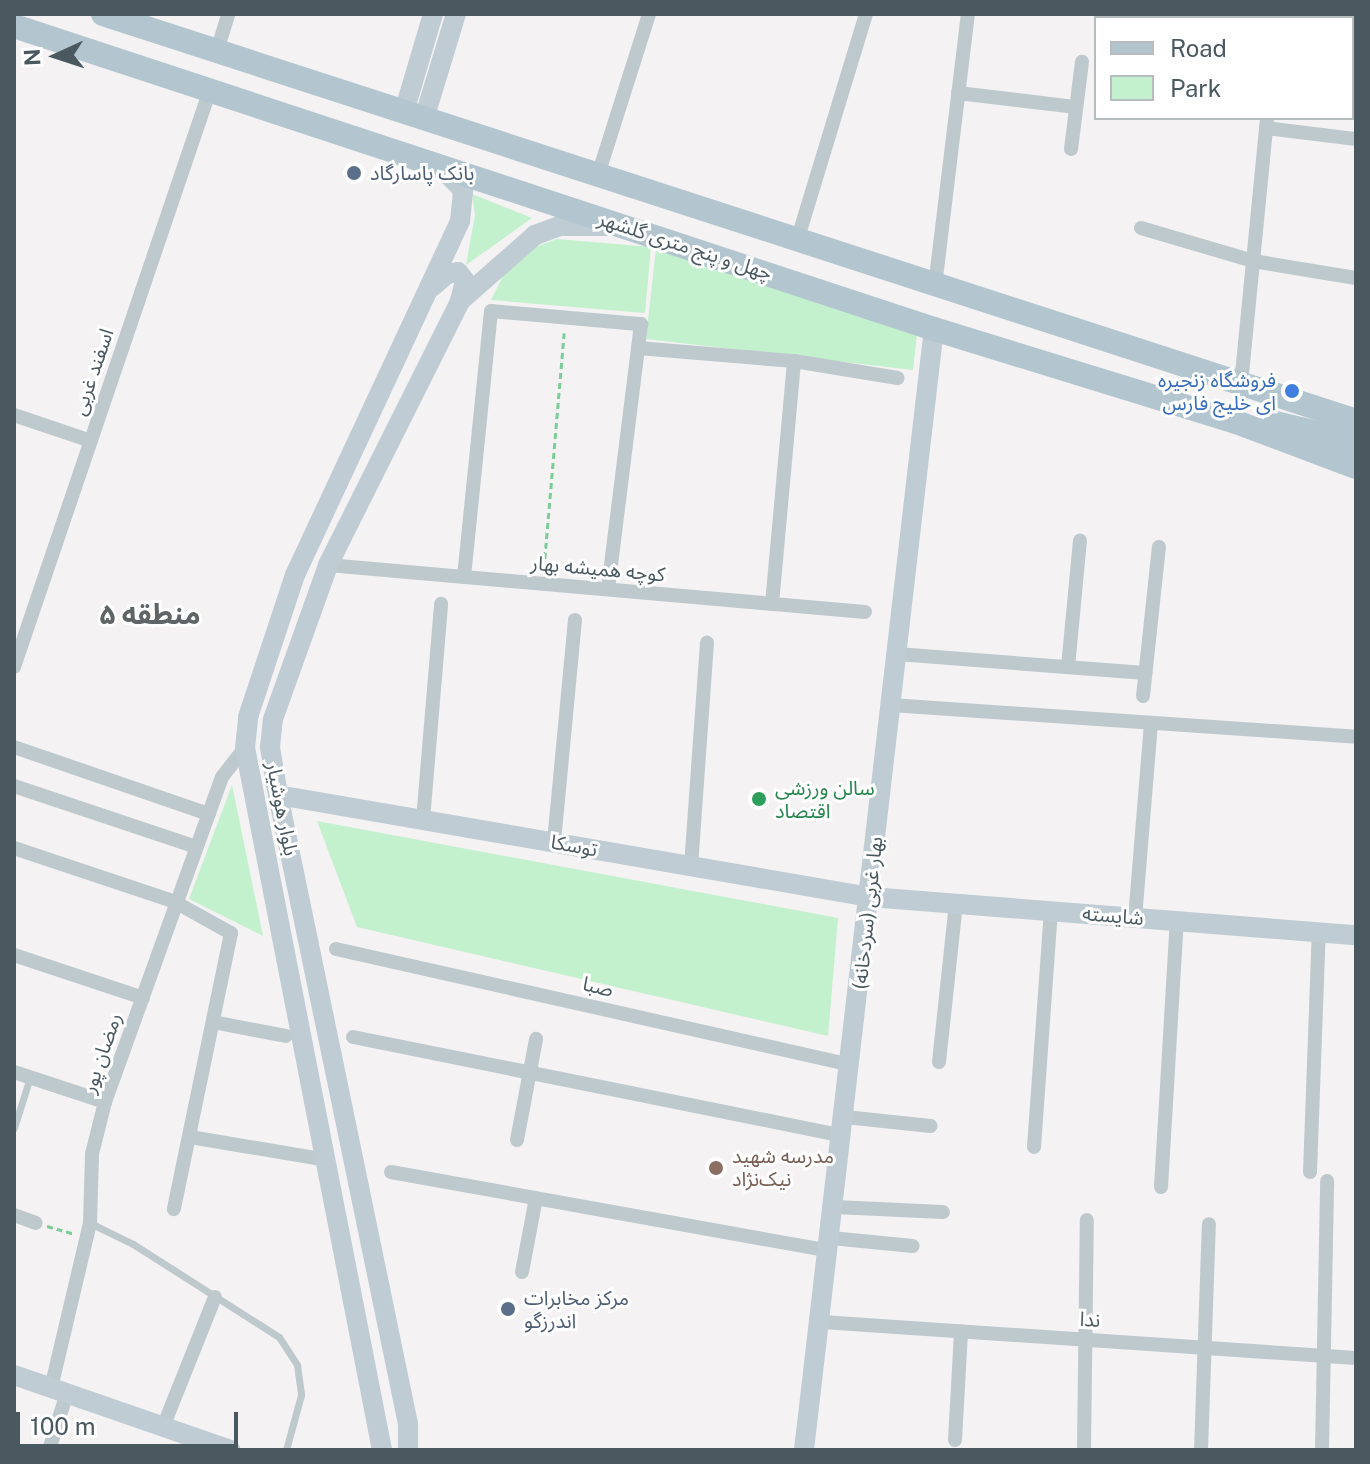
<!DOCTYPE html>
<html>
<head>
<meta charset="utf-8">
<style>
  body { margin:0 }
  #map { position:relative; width:1370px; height:1464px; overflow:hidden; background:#f4f2f3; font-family:"Public Sans","Noto Sans Arabic",sans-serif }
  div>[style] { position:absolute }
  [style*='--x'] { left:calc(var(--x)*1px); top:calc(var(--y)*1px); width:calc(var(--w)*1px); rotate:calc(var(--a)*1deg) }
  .green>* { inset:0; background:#c3f0cd }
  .path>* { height:3px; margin-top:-1.5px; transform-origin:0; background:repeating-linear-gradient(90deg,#7bce98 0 6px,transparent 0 10px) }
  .lane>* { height:7px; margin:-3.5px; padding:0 3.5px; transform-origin:3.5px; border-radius:3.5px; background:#bec9ce }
  .street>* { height:14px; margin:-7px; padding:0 7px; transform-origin:7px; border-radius:7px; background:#bec9ce }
  .secondary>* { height:20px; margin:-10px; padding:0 10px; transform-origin:10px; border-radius:10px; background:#bfccd3 }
  .primary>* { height:24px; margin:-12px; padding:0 12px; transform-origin:12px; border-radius:12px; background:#b3c6d0 }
  .dots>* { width:22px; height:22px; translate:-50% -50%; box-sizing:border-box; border:4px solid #fff; border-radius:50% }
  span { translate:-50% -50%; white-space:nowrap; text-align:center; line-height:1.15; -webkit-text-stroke:6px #fff; paint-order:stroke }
  .service-label { font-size:20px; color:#4e5e75 }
  .left { translate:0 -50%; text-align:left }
  .street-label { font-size:20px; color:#4a5960 }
  .shop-label { font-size:20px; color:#366cbe }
  .right { translate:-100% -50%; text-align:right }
  .leisure-label { font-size:20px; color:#27864d }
  .education-label { font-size:20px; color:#785e54 }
  .district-label { font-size:28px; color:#5f6467; font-weight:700 }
  .frame { position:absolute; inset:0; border:16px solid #4a5960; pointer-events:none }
  .legend { position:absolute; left:1094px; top:16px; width:260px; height:104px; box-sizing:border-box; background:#fff; border:2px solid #b7bdbf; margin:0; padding:10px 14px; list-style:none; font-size:24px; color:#4a5960 }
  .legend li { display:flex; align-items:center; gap:16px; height:40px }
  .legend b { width:40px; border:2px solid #b7bdbf }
  .north { position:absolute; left:16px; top:16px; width:80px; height:80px; -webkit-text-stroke:6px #fff; paint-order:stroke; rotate:267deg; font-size:22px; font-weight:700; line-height:32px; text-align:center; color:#4a5960 }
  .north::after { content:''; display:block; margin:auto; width:28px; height:36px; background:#4a5960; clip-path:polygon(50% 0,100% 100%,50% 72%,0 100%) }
  .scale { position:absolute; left:16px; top:1412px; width:222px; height:36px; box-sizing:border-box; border:4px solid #4a5960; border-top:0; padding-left:10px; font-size:24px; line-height:28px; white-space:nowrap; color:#4a5960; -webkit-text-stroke:6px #fff; paint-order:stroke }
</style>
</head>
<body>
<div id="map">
  <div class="green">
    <i style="clip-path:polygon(472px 194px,532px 218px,466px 265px,475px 215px)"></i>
    <i style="clip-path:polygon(557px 239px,651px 247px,645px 313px,491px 300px,506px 270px,533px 248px)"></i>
    <i style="clip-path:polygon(656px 248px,917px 334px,913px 370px,646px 339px)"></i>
    <i style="clip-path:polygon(232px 785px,263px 936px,189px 899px)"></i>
    <i style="clip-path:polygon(317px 821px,838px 918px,828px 1036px,357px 927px)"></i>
  </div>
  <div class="path">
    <i style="--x:544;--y:568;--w:236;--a:-85.1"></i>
    <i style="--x:47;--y:1226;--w:29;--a:16"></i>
  </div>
  <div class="lane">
    <i style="--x:14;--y:1128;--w:53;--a:-72.6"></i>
    <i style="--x:90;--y:1223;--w:48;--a:26"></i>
    <i style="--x:133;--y:1244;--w:173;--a:32.5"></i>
    <i style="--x:279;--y:1337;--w:33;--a:57"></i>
    <i style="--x:297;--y:1365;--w:30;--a:82"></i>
    <i style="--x:301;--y:1395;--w:57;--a:105.3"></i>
  </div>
  <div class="street">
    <i style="--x:1246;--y:14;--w:32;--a:5"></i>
    <i style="--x:217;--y:51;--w:39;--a:-73"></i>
    <i style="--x:958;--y:93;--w:119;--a:6.8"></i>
    <i style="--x:1266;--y:128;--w:91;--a:7"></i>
    <i style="--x:1071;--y:149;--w:88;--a:-82.8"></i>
    <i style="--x:598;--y:175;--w:169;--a:-72.4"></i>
    <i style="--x:1141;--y:228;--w:117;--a:16.4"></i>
    <i style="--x:1253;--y:261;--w:104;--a:9.4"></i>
    <i style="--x:797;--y:241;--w:237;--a:-73.1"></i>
    <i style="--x:935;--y:286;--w:274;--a:-83.1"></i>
    <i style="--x:638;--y:348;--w:157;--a:4.8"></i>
    <i style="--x:794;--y:361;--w:105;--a:9.3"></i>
    <i style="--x:1241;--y:384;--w:267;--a:-84.4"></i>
    <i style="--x:14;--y:415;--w:81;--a:18.7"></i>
    <i style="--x:328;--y:565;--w:539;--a:5"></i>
    <i style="--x:464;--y:577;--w:267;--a:-84.2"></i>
    <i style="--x:491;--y:311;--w:151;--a:5"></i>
    <i style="--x:641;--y:324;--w:267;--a:97.1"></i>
    <i style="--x:772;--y:604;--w:244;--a:-84.8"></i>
    <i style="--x:897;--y:654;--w:249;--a:4.4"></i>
    <i style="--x:14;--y:667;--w:609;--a:-71.24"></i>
    <i style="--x:1068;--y:667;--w:127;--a:-84.6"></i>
    <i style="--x:1143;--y:696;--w:150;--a:-83.9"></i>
    <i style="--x:891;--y:705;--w:466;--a:3.9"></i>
    <i style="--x:14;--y:747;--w:206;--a:19"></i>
    <i style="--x:14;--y:786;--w:192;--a:18.5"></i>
    <i style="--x:423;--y:820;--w:217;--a:-85.2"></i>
    <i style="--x:554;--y:842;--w:223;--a:-84.6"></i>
    <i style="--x:14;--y:848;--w:170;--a:18.5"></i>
    <i style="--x:175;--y:902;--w:64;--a:29"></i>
    <i style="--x:231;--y:933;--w:282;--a:101.7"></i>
    <i style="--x:691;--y:866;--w:224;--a:-85.9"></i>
    <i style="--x:1135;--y:918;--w:196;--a:-85.3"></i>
    <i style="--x:336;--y:949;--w:528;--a:12.69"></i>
    <i style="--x:14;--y:955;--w:136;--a:18.4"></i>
    <i style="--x:213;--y:1022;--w:74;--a:10.9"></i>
    <i style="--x:353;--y:1037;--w:500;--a:11.4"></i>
    <i style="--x:939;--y:1062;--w:160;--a:-83.9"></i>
    <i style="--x:14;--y:1072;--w:96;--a:18.2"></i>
    <i style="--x:845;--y:1117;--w:86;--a:6"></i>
    <i style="--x:190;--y:1137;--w:140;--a:9.5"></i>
    <i style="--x:517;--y:1140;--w:103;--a:-79.3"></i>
    <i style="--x:1034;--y:1147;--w:237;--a:-85.9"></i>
    <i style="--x:391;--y:1172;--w:446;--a:10.2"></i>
    <i style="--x:1310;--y:1172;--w:240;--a:-87.9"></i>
    <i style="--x:1161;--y:1187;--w:266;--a:-86.6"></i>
    <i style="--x:835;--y:1207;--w:108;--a:2.7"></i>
    <i style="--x:14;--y:1215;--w:23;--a:20"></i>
    <i style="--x:831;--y:1238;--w:82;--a:5.6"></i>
    <i style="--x:522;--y:1272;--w:75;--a:-79.3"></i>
    <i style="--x:822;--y:1322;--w:535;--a:3.86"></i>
    <i style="--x:51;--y:1388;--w:170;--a:-76.7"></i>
    <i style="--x:90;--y:1223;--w:69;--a:-88.3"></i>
    <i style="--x:92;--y:1154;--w:54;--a:-76"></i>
    <i style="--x:105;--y:1102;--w:345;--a:-70.2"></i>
    <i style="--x:222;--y:777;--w:37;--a:-52"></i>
    <i style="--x:163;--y:1427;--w:140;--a:-68.2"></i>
    <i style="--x:955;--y:1440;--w:109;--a:-86.8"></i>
    <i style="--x:49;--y:1450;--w:60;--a:-72.5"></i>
    <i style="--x:1084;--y:1450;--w:230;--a:-89.3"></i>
    <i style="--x:1201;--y:1450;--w:226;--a:-88"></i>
    <i style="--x:1322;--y:1450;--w:269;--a:-88.9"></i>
  </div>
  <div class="secondary">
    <i style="--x:404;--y:112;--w:102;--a:-73.5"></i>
    <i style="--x:424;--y:119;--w:110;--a:-73.1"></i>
    <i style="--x:432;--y:287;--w:20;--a:-41"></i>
    <i style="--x:447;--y:274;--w:11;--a:-10"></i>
    <i style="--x:458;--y:272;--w:11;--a:52"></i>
    <i style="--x:465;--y:281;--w:21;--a:104"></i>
    <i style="--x:278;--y:795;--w:601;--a:9.78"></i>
    <i style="--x:870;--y:897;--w:487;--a:4.5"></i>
    <i style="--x:14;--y:1375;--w:229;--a:19.1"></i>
    <i style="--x:382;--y:1450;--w:715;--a:-101.04"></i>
    <i style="--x:245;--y:748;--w:31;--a:-84"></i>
    <i style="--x:248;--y:717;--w:150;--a:-71.7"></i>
    <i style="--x:295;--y:575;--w:391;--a:-65"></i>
    <i style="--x:460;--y:221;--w:31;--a:-84"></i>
    <i style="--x:463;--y:190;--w:29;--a:-134"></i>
    <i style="--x:408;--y:1450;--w:26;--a:-90"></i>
    <i style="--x:408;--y:1424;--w:642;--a:-101.68"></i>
    <i style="--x:278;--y:795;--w:49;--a:-99.5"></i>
    <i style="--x:270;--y:747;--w:28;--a:-84"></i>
    <i style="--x:273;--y:719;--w:164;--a:-70.3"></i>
    <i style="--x:328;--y:565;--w:295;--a:-63.4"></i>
    <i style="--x:460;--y:301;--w:100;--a:-41.3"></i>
    <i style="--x:535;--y:235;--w:27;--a:-20"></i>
    <i style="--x:560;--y:226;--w:49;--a:0"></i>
    <i style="--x:804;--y:1450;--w:1129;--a:-83.39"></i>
  </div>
  <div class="primary">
    <i style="--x:103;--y:14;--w:1317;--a:17.99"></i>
    <i style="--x:14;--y:26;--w:969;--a:18.23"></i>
    <i style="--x:934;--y:329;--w:316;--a:17.1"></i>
    <i style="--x:1236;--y:422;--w:128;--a:20.6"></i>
    <i style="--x:1275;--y:423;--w:83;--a:13.2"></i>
  </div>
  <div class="dots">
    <i style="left:354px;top:173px;background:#5c6f8a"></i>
    <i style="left:1292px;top:391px;background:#3f7fe0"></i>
    <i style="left:759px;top:799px;background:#2e9e5b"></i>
    <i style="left:716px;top:1168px;background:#8d6e63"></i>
    <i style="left:508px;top:1309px;background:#5c6f8a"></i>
  </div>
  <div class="service-label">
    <span class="left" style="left:370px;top:173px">بانک پاسارگاد</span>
    <span class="left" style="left:524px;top:1310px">مرکز مخابرات<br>اندرزگو</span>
  </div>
  <div class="street-label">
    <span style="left:685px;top:246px;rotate:18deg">چهل و پنج متری گلشهر</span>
    <span style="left:93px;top:372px;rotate:-71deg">اسفند غربی</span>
    <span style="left:598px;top:569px;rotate:5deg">کوچه همیشه بهار</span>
    <span style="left:282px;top:809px;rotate:79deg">بلوار هوشیار</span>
    <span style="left:574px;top:846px;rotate:10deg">توسکا</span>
    <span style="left:868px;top:913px;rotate:-84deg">بهار غربی (سردخانه)</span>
    <span style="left:1113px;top:916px;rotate:5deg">شایسته</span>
    <span style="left:598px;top:987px;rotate:13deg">صبا</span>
    <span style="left:102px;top:1053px;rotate:-71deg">رمضان پور</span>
    <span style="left:1090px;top:1320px;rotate:4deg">ندا</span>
  </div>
  <div class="shop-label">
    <span class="right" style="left:1276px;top:392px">فروشگاه زنجیره<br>ای خلیج فارس</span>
  </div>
  <div class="leisure-label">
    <span class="left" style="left:775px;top:800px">سالن ورزشی<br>اقتصاد</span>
  </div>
  <div class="education-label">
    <span class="left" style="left:732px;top:1168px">مدرسه شهید<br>نیک‌نژاد</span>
  </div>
  <div class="district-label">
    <span style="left:150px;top:614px">منطقه ۵</span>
  </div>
  <div class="frame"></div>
  <ul class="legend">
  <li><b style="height:10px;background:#b3c6d0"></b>Road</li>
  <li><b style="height:22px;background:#c3f0cd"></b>Park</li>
  </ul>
  <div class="north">N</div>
  <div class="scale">100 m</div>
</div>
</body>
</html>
